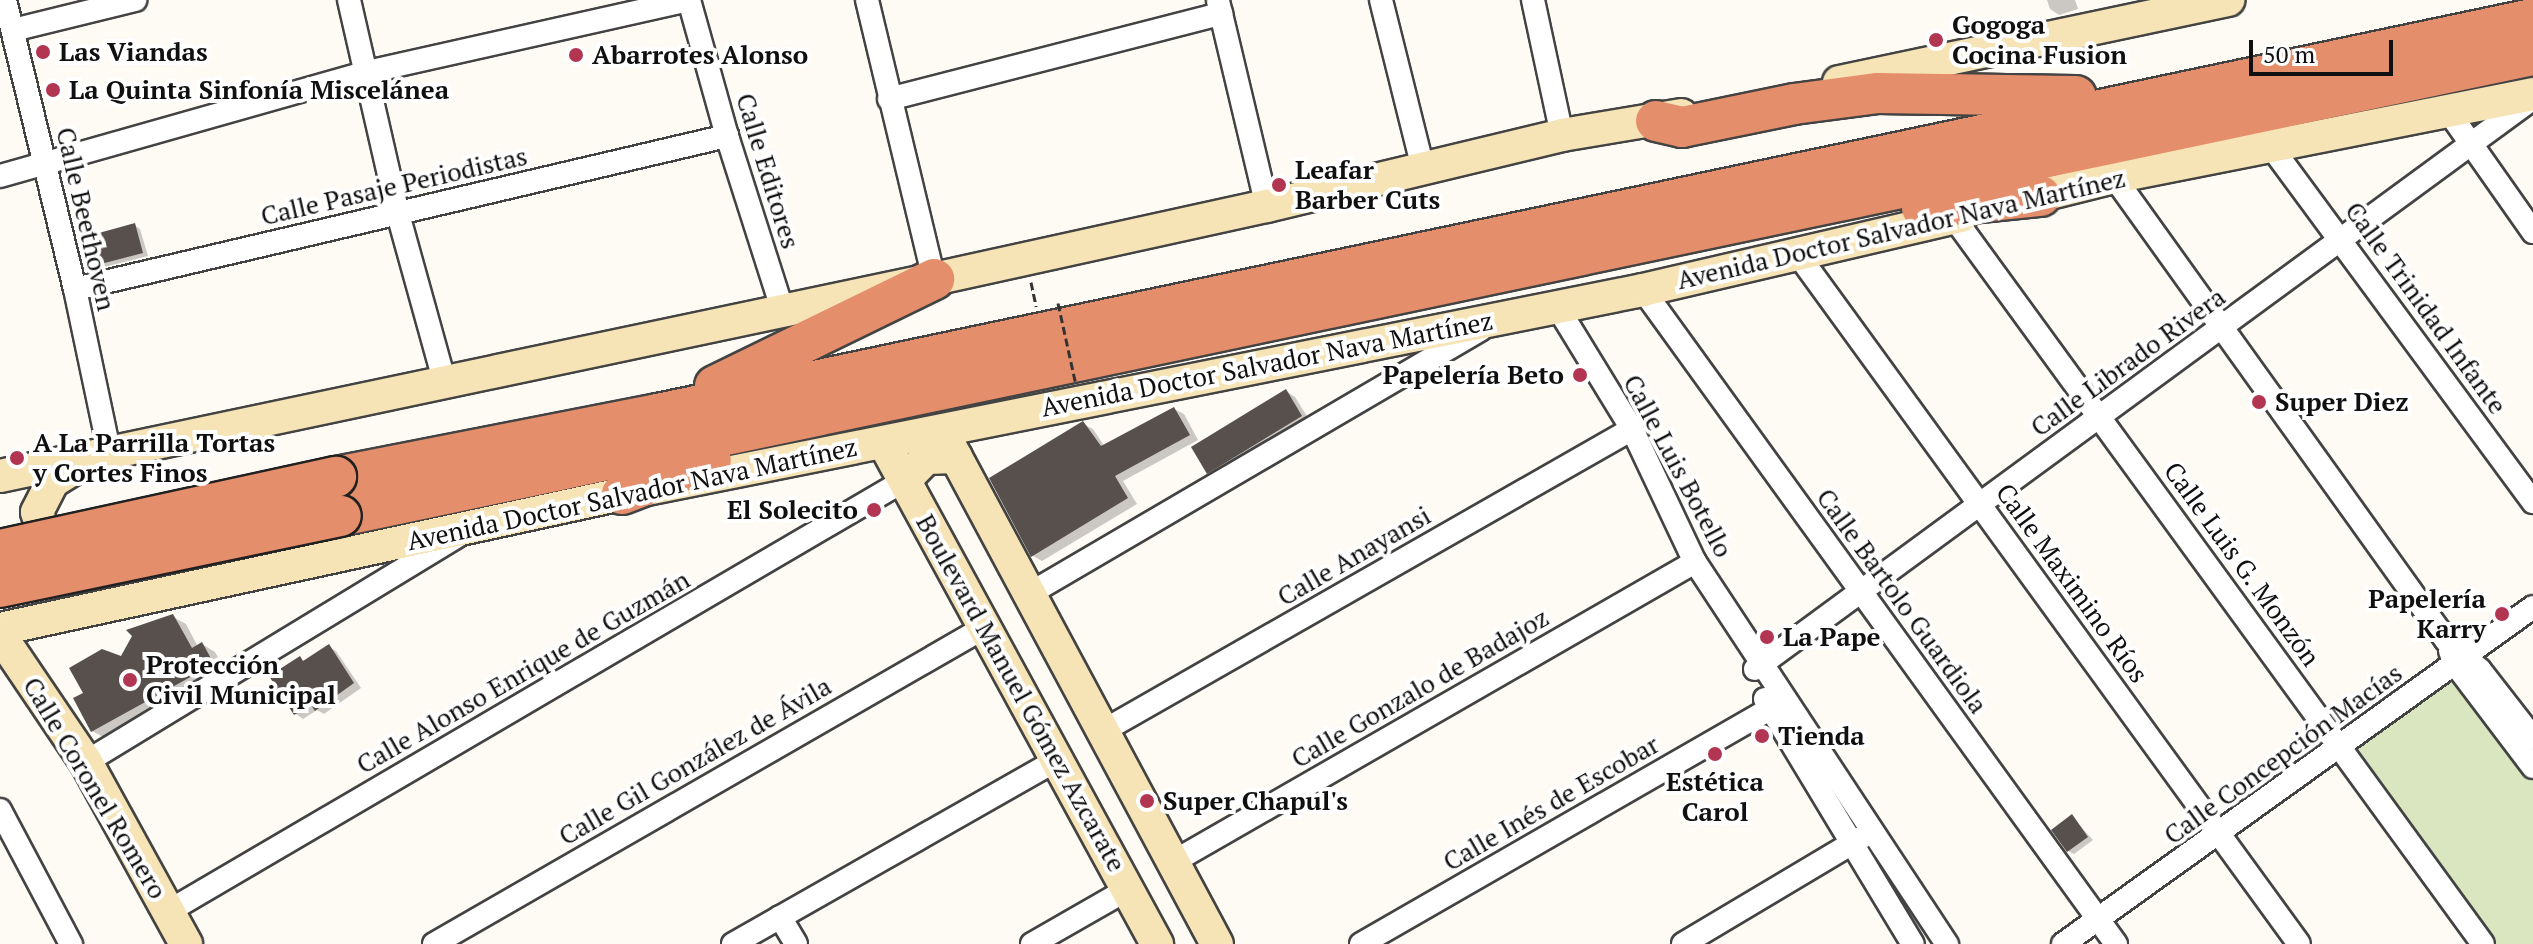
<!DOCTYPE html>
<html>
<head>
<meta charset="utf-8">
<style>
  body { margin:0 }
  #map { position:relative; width:2533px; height:944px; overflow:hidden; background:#fefaf4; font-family:"PT Serif",serif }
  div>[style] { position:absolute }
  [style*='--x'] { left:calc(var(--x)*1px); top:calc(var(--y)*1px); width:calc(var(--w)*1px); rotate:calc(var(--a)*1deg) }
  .green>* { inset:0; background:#dae6c0 }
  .shadow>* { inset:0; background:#0003 }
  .building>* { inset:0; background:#58504d }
  .path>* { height:3px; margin-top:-1.5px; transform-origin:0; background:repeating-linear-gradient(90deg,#323232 0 8px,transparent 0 12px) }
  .roads { filter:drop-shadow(2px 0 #434343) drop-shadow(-2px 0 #434343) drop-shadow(0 2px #434343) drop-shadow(0 -2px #434343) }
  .street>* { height:22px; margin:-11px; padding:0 11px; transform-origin:11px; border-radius:11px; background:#fff }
  .secondary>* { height:32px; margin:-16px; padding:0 16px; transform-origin:16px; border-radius:16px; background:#f6e4b6 }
  .highway>* { height:40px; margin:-20px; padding:0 20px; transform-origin:20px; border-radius:20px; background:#e58e6b }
  .path-bridge>* { height:3px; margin-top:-1.5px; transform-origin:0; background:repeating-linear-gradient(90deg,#323232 0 8px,transparent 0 12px) }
  .bridges { filter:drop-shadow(2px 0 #212121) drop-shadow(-2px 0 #212121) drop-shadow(0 2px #212121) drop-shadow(0 -2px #212121) }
  .highway-bridge>* { height:40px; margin:-20px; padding:0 20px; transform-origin:20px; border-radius:20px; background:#e58e6b }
  .dots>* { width:22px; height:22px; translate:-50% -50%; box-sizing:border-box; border:4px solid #fff; border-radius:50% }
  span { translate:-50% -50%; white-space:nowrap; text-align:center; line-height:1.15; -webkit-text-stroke:8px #fff; paint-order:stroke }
  .poi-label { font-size:26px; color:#101010; font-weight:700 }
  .left { translate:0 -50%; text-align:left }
  .right { translate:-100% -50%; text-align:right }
  .street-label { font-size:26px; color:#101010 }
  .scale { position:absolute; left:2249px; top:40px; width:144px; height:36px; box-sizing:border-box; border:4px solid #101010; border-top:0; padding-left:10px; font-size:24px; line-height:28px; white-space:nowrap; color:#101010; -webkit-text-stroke:6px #fff; paint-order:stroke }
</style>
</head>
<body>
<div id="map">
  <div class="green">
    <i style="clip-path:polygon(2455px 665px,2533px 773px,2533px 944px,2487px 944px,2343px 748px)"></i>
  </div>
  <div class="shadow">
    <i style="clip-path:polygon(2047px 0,2075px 0,2078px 9px,2059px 15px,2050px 9px)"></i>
    <i style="clip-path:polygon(134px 225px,140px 229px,148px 256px,104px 267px,98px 264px)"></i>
    <i style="clip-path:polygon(1286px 391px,1295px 397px,1310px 421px,1218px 477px,1209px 472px)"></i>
    <i style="clip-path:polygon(1174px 409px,1184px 414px,1198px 440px,1123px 481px,1137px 504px,1042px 561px,1033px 556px,1083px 424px,1093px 429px,1105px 447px)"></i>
    <i style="clip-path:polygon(173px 617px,186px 624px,198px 647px,202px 644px,215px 652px,226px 671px,105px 738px,92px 731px,85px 694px)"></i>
    <i style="clip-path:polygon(329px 647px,336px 651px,361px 688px,324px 714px,317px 710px,303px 719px,296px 714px,300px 659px,306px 662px)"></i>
    <i style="clip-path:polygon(2072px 817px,2093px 840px,2074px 854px,2068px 851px)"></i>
  </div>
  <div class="building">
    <i style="clip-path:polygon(135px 223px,143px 253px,97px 265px,88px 236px)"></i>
    <i style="clip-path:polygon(1286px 389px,1302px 416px,1207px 474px,1191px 447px)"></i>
    <i style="clip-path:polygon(1174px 407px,1190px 435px,1115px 476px,1128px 498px,1031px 557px,989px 478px,1083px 421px,1101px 446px)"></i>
    <i style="clip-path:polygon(173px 614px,192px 648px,202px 642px,214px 664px,91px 732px,73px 698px,83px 693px,69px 668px,102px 649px,121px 656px,132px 636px,126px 630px)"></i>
    <i style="clip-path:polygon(329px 644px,354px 683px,315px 711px,311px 705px,294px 715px,269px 676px,300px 656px,303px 661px)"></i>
    <i style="clip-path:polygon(2072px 814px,2088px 837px,2067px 852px,2051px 830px)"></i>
  </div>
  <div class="path">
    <i style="--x:1031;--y:282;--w:25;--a:78"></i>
  </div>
  <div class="roads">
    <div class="street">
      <i style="--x:5;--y:0;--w:297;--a:76.4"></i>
      <i style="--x:75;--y:289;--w:166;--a:78.1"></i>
      <i style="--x:349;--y:0;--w:220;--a:77.1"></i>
      <i style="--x:398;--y:214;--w:172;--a:74.5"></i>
      <i style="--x:689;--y:0;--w:141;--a:74.4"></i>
      <i style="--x:727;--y:136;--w:185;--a:72.3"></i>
      <i style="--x:867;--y:0;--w:287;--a:76.5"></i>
      <i style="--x:1381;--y:0;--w:173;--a:76"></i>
      <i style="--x:1533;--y:0;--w:138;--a:77.9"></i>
      <i style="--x:1218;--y:1;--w:211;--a:76.6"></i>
      <i style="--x:13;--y:30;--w:126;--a:-13.8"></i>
      <i style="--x:889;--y:99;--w:343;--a:-14.4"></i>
      <i style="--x:2448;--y:111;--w:148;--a:54.9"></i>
      <i style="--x:2272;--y:148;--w:440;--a:53.6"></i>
      <i style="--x:0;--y:176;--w:381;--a:-15.8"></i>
      <i style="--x:367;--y:72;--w:330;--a:-12.6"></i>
      <i style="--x:2114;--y:177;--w:570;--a:54.36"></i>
      <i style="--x:2446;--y:640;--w:45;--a:41.4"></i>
      <i style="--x:2480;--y:670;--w:86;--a:52.1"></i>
      <i style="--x:1954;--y:218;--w:898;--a:53.92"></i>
      <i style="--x:1799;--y:256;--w:850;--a:53.99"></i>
      <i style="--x:75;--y:289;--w:670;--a:-13.21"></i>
      <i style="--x:1643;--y:290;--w:807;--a:54.12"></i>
      <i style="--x:1556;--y:305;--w:145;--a:58.5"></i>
      <i style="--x:1632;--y:429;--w:147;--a:64.7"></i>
      <i style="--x:1695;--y:562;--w:458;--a:56.6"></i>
      <i style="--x:1029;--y:594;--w:523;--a:-30.34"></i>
      <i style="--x:2450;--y:651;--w:14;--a:69"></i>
      <i style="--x:2455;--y:664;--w:129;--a:52.9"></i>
      <i style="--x:1755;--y:669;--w:964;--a:-36.26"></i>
      <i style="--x:1765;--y:699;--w:286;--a:58.9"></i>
      <i style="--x:1103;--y:731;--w:609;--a:-29.72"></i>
      <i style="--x:86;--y:762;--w:434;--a:-31.3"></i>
      <i style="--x:0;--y:810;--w:152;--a:62.1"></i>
      <i style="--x:1173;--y:862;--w:602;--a:-29.89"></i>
      <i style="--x:169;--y:911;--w:853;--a:-30.35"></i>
      <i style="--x:780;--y:917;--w:31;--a:59"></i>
      <i style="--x:434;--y:944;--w:636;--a:-29.91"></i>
      <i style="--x:733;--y:944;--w:373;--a:-29.6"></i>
      <i style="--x:1032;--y:944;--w:111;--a:-29.8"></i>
      <i style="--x:1361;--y:944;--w:469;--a:-29.9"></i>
      <i style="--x:1683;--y:944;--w:207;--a:-30.8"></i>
      <i style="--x:2063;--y:944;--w:578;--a:-35.64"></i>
    </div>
    <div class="secondary">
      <i style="--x:1839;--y:82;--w:398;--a:-11.9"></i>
      <i style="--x:2018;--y:201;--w:99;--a:-14"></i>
      <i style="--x:2114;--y:177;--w:427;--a:-11.2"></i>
      <i style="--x:942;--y:431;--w:582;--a:61.81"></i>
      <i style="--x:884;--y:443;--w:571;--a:61.41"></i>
      <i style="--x:0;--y:476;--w:955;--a:-11.91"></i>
      <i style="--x:934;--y:279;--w:341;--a:-12.4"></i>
      <i style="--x:1267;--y:206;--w:303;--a:-13.5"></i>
      <i style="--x:1562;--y:135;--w:121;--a:-9.5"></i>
      <i style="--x:905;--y:480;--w:30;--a:-46"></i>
      <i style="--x:926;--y:458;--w:30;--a:-2"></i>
      <i style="--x:52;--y:560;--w:50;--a:-107.4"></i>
      <i style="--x:37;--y:512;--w:34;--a:-63"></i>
      <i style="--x:52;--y:482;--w:38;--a:-32"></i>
      <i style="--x:0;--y:629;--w:636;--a:-12.25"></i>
      <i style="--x:622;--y:494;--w:1041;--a:-11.3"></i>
      <i style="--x:1643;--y:290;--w:327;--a:-13.1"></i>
      <i style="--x:0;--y:635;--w:153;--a:55.9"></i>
      <i style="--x:86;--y:762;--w:208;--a:61.2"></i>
    </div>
    <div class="highway">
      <i style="--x:1656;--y:121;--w:27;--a:13"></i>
      <i style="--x:1682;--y:127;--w:114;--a:-11.6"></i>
      <i style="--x:1794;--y:104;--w:85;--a:-7.5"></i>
      <i style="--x:1878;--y:93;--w:198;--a:0.9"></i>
      <i style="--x:1922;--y:208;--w:119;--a:-5.8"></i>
      <i style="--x:715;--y:386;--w:244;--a:-26"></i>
      <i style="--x:336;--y:477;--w:328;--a:-11.1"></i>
      <i style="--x:658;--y:414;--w:1916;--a:-11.9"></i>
      <i style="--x:622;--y:494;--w:95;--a:-20.9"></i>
      <i style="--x:341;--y:516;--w:2240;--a:-11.88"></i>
    </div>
  </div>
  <div class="path-bridge">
    <i style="--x:1058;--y:303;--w:84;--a:77.6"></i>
  </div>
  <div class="bridges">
    <div class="highway-bridge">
      <i style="--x:0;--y:550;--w:344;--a:-12.3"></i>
      <i style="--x:0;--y:587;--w:348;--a:-11.8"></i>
    </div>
  </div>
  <div class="dots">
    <i style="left:1936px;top:40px;background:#b23651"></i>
    <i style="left:43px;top:52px;background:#b23651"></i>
    <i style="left:576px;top:55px;background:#b23651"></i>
    <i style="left:53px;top:90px;background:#b23651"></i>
    <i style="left:1279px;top:185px;background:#b23651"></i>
    <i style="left:1580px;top:375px;background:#b23651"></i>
    <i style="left:2259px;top:402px;background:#b23651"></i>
    <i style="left:17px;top:458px;background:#b23651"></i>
    <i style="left:874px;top:510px;background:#b23651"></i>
    <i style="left:2502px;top:614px;background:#b23651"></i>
    <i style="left:1767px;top:637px;background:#b23651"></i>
    <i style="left:130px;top:680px;background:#b23651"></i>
    <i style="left:1762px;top:736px;background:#b23651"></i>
    <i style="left:1715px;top:754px;background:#b23651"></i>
    <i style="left:1147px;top:801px;background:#b23651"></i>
  </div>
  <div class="poi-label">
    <span class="left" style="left:1952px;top:40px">Gogoga<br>Cocina Fusion</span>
    <span class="left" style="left:59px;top:52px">Las Viandas</span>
    <span class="left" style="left:592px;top:55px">Abarrotes Alonso</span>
    <span class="left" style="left:69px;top:90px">La Quinta Sinfonía Miscelánea</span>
    <span class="left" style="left:1295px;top:185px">Leafar<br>Barber Cuts</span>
    <span class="right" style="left:1564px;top:375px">Papelería Beto</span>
    <span class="left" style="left:2275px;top:402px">Super Diez</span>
    <span class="left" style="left:33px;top:458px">A La Parrilla Tortas<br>y Cortes Finos</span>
    <span class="right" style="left:858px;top:510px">El Solecito</span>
    <span class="right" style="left:2486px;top:614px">Papelería<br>Karry</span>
    <span class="left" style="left:1783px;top:637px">La Pape</span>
    <span class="left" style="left:146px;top:680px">Protección<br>Civil Municipal</span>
    <span class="left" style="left:1778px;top:736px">Tienda</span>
    <span style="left:1715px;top:797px">Estética<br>Carol</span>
    <span class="left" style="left:1163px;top:801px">Super Chapul's</span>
  </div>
  <div class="street-label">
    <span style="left:768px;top:171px;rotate:73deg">Calle Editores</span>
    <span style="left:394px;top:186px;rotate:-13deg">Calle Pasaje Periodistas</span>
    <span style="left:86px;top:219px;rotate:77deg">Calle Beethoven</span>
    <span style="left:1901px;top:229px;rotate:-13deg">Avenida Doctor Salvador Nava Martínez</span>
    <span style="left:2426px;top:308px;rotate:54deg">Calle Trinidad Infante</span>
    <span style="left:2128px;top:362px;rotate:-36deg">Calle Librado Rivera</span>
    <span style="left:1267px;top:364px;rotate:-11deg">Avenida Doctor Salvador Nava Martínez</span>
    <span style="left:1678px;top:466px;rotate:62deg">Calle Luis Botello</span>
    <span style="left:632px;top:494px;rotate:-12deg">Avenida Doctor Salvador Nava Martínez</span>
    <span style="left:1354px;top:556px;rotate:-30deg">Calle Anayansi</span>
    <span style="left:2242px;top:564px;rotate:54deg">Calle Luis G. Monzón</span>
    <span style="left:2072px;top:583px;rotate:54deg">Calle Maximino Ríos</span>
    <span style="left:1902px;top:601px;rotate:54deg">Calle Bartolo Guardiola</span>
    <span style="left:523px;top:672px;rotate:-30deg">Calle Alonso Enrique de Guzmán</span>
    <span style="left:1420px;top:688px;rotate:-30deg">Calle Gonzalo de Badajoz</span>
    <span style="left:1021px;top:693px;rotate:61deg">Boulevard Manuel Gómez Azcarate</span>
    <span style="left:2283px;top:754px;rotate:-36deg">Calle Concepción Macías</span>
    <span style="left:695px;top:761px;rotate:-30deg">Calle Gil González de Ávila</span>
    <span style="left:95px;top:788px;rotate:59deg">Calle Coronel Romero</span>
    <span style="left:1551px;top:803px;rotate:-30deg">Calle Inés de Escobar</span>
  </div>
  <div class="scale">50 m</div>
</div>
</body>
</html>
